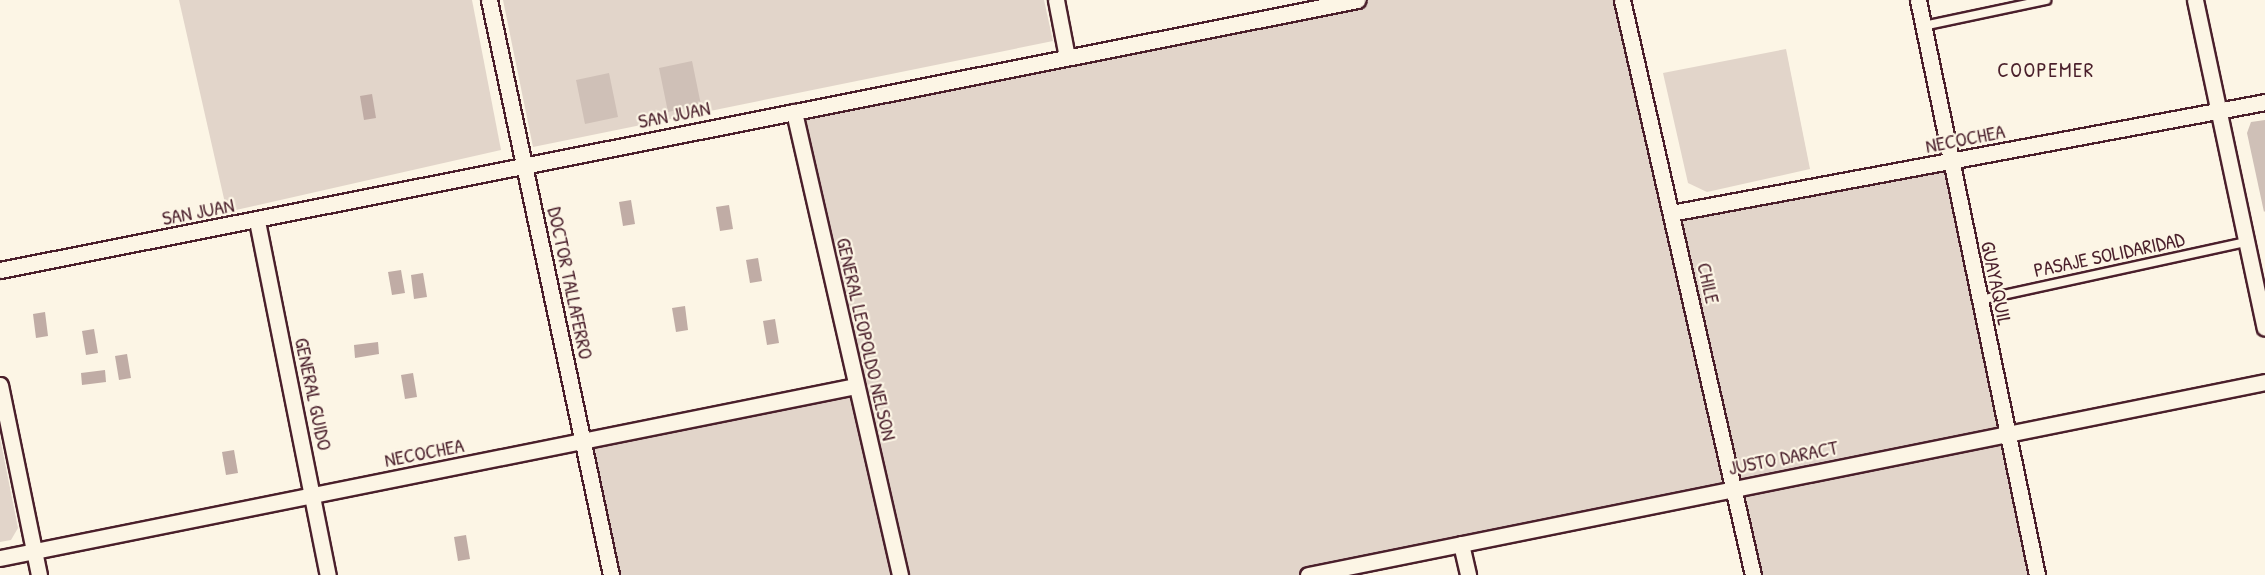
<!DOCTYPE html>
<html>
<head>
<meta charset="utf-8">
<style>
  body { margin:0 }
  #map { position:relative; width:2265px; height:575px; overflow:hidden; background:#fcf5e5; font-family:"Patrick Hand",sans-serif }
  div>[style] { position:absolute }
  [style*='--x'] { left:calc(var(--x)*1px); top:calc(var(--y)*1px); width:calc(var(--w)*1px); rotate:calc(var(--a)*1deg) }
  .green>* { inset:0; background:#e2d5ca }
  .water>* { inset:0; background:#c0aca5 }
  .building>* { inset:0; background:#cfc0b7 }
  .roads { filter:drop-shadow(2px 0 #4a1f2b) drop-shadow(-2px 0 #4a1f2b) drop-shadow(0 2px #4a1f2b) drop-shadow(0 -2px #4a1f2b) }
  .service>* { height:8px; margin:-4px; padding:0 4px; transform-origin:4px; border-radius:4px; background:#fcf5e5 }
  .minor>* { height:15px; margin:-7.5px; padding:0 7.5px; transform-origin:7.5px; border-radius:7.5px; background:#fcf5e5 }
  span { translate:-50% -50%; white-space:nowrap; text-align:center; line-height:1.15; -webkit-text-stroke:4.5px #fcf5e5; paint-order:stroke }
  .street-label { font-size:20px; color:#4a1f2b }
  .neighbourhood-label { font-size:21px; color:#4a1f2b; letter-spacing:1.5px }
</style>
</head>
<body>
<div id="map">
  <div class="green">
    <i style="clip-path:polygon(179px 0,472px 0,501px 150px,227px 212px)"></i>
    <i style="clip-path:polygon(503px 0,1044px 0,1053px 41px,533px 147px)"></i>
    <i style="clip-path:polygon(1347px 0,1622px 0,1671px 213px,1949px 162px,2036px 575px,1753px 575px,1734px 489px,1309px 575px,611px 575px,583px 441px,855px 385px,794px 112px)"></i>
    <i style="clip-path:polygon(1786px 49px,1810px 169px,1707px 192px,1688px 183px,1663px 73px)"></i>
    <i style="clip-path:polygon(0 438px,18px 528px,11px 540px,0 542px)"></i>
  </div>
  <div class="water">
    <i style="clip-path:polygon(372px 94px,376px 118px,364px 120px,360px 96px)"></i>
    <i style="clip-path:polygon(631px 200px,635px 224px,623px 226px,619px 202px)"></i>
    <i style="clip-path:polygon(729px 205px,733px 229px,720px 231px,716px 207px)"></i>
    <i style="clip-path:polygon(758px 258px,762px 281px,750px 283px,746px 260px)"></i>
    <i style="clip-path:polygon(401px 270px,405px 293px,392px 295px,388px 272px)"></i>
    <i style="clip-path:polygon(423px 273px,427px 297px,414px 299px,411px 275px)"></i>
    <i style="clip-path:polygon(685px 306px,688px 330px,676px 332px,672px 308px)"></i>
    <i style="clip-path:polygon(45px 312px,48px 336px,36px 338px,33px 314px)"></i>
    <i style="clip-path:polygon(775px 319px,779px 343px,767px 345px,763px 321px)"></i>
    <i style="clip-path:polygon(94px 329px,98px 353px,86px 355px,82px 331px)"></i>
    <i style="clip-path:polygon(378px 342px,379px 354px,355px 358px,354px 345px)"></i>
    <i style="clip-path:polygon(127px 354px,131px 378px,119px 380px,115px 356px)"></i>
    <i style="clip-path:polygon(105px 370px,106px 382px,82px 385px,81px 373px)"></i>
    <i style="clip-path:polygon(413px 373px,417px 397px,405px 399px,401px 375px)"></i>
    <i style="clip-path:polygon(234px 450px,238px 473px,226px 475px,222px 452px)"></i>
    <i style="clip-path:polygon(466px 535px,470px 559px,458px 561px,454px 537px)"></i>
  </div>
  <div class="building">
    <i style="clip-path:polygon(692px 61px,701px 105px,668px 112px,659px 68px)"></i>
    <i style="clip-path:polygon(609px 73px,618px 117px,585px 124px,576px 80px)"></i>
    <i style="clip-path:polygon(2265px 120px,2265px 211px,2264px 212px,2247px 133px,2251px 122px)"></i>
  </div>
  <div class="roads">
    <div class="service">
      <i style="--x:1923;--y:26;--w:126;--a:-11.9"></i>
      <i style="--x:1980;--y:300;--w:272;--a:-12.3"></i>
    </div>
    <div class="minor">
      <i style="--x:489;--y:0;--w:588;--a:78.02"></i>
      <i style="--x:1056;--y:0;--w:58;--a:79.1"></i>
      <i style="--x:1622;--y:0;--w:590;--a:77.17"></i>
      <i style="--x:1918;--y:0;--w:587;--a:78.31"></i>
      <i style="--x:2195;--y:0;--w:335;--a:78"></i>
      <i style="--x:794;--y:112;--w:475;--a:77.1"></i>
      <i style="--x:1671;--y:213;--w:604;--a:-10.58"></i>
      <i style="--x:257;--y:221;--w:361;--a:78.7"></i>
      <i style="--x:0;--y:270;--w:1384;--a:-11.25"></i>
      <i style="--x:0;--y:385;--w:194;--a:78.4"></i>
      <i style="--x:1461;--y:544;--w:32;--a:77"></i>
      <i style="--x:0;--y:558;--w:872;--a:-11.37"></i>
      <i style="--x:1308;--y:575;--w:976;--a:-11.4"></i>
    </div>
  </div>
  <div class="street-label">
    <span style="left:674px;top:114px;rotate:-11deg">SAN JUAN</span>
    <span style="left:1965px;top:138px;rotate:-11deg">NECOCHEA</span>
    <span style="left:198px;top:211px;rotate:-11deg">SAN JUAN</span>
    <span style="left:2109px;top:254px;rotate:-12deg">PASAJE SOLIDARIDAD</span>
    <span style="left:571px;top:283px;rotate:78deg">DOCTOR TALLAFERRO</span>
    <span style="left:1709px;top:283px;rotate:77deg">CHILE</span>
    <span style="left:1997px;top:283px;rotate:78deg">GUAYAQUIL</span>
    <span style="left:867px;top:339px;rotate:77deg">GENERAL LEOPOLDO NELSON</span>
    <span style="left:314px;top:394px;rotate:78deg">GENERAL GUIDO</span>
    <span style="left:424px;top:452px;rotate:-11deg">NECOCHEA</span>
    <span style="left:1783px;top:457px;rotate:-11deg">JUSTO DARACT</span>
  </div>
  <div class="neighbourhood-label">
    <span style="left:2046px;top:70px">COOPEMER</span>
  </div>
</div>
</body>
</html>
